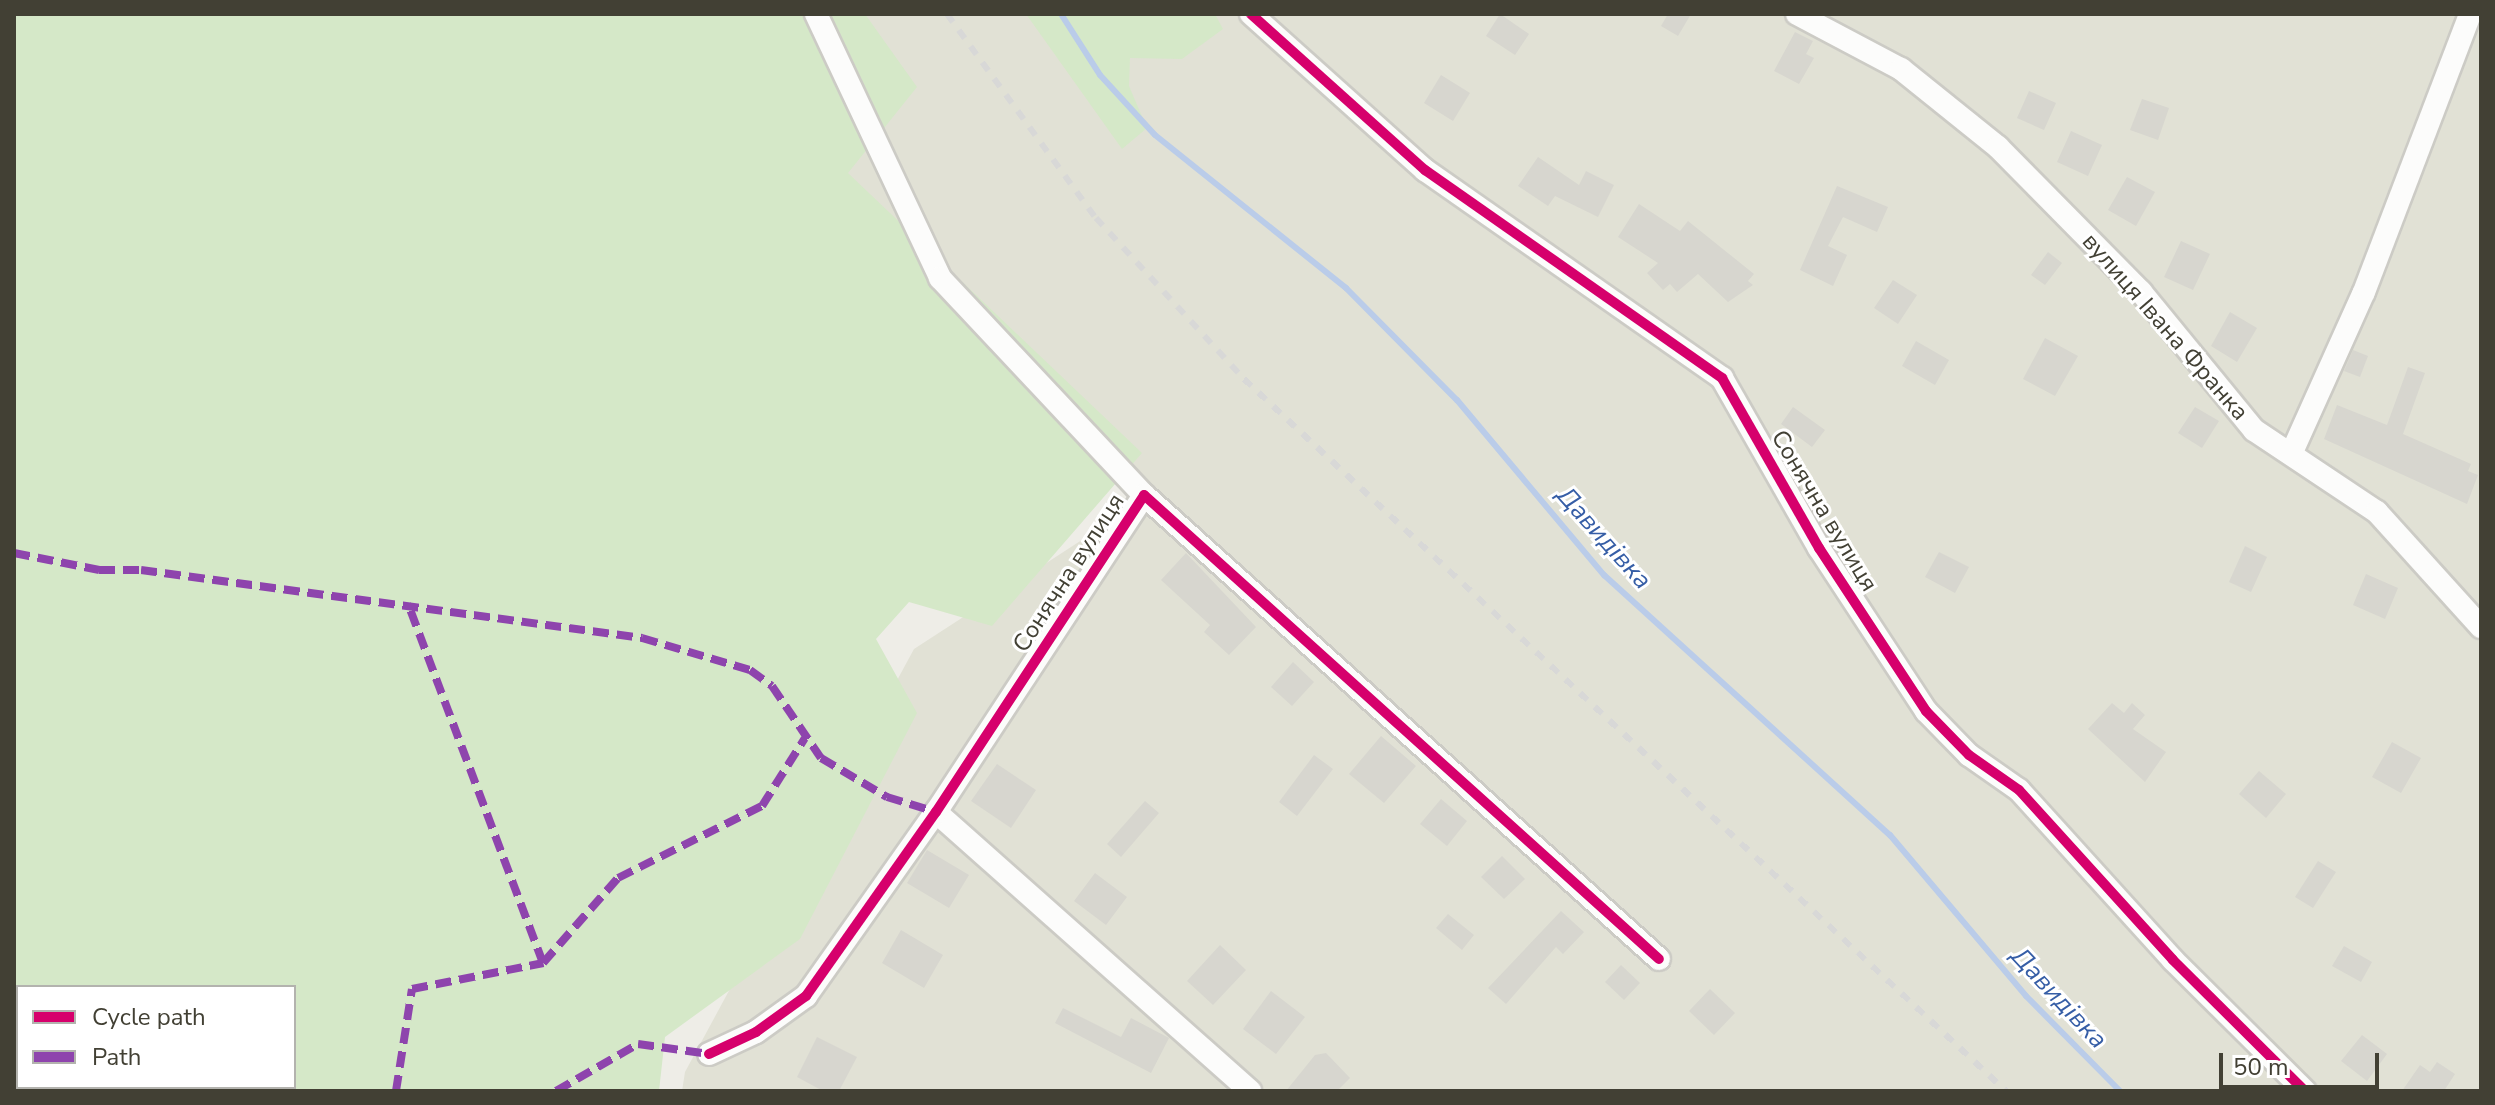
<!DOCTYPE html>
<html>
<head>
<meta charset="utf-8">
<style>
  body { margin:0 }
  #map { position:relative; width:2495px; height:1105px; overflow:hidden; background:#eeede7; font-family:"Nunito Sans",sans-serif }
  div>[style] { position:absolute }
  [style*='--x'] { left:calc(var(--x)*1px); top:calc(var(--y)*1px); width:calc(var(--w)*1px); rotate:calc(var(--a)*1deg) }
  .residential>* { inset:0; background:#e1e1d5 }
  .green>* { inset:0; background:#d5e8c8 }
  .stream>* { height:6px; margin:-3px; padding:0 3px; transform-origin:3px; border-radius:3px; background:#bacce9 }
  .building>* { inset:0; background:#d7d6cf }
  .roads { filter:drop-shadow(2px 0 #cccbc5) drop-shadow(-2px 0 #cccbc5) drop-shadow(0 2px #cccbc5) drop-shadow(0 -2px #cccbc5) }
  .minor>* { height:22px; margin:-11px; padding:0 11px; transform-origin:11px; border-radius:11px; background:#fcfcfb }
  .rail>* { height:6px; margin-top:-3px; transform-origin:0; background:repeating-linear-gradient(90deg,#d8d8d7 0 10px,transparent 0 20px) }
  .quiet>* { height:8px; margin-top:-4px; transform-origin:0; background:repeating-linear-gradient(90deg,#8e44ad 0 16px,transparent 0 24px) }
  .cycleway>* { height:10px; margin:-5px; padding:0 5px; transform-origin:5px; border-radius:5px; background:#d6006c }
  span { translate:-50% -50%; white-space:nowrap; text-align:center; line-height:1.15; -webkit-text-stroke:6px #fff; paint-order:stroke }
  .street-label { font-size:24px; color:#424034 }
  .water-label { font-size:26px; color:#365ea6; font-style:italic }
  .frame { position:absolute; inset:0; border:16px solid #424034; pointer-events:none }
  .legend { position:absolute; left:16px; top:985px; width:280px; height:104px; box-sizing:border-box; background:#fff; border:2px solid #b3b3ae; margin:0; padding:10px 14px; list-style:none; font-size:24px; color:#424034 }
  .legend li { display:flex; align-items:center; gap:16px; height:40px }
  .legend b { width:40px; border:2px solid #b3b3ae }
  .scale { position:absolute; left:2219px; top:1053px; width:160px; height:36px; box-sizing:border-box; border:4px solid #424034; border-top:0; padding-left:10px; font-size:24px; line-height:28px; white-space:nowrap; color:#424034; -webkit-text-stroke:6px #fff; paint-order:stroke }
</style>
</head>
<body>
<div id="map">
  <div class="residential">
    <i style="clip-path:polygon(638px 14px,2481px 14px,2481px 1091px,682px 1091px,685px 1072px,914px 649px,1148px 497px)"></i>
  </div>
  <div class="green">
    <i style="clip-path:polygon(evenodd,14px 14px,865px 14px,917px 87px,848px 173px,1142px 453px,992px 626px,909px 602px,876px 639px,917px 713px,800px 939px,665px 1037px,659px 1091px,14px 1091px,14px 14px,18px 987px,294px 987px,294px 1087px,18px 1087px,18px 987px)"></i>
    <i style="clip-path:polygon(1026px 14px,1215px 14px,1223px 29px,1182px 59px,1130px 58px,1129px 86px,1147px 128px,1122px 149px)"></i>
  </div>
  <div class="stream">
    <i style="--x:1061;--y:14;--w:72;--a:57.4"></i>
    <i style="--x:1100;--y:75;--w:81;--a:47.5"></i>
    <i style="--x:1155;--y:135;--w:245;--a:38.7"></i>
    <i style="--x:1346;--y:288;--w:158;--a:45.3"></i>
    <i style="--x:1457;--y:400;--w:229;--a:50"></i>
    <i style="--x:1604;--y:575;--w:387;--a:42.3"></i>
    <i style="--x:1890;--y:835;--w:211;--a:49.8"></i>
    <i style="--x:2026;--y:996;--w:134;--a:45.3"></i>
  </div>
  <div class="building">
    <i style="clip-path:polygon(1500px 14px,1529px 34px,1515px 55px,1486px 36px)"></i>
    <i style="clip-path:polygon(1668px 14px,1691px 14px,1678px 36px,1661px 26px)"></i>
    <i style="clip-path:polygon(1795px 32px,1813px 41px,1806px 54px,1814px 58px,1799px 84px,1774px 71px)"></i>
    <i style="clip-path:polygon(1441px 75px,1470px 93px,1453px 121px,1424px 103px)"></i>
    <i style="clip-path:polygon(2029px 91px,2056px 103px,2044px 130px,2017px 118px)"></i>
    <i style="clip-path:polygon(2142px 99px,2169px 108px,2158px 140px,2130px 130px)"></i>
    <i style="clip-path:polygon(2071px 131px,2102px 145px,2088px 176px,2057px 162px)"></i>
    <i style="clip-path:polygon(1538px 157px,1579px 185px,1586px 171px,1614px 185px,1598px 217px,1555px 196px,1548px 206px,1518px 186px)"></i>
    <i style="clip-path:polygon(2127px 177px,2155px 192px,2136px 226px,2108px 210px)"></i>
    <i style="clip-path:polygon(1837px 186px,1888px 207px,1877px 232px,1843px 217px,1828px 246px,1847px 255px,1833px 286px,1800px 270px)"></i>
    <i style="clip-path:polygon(1639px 204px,1680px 231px,1688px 221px,1754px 274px,1748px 281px,1753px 285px,1728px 302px,1698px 274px,1677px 292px,1670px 284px,1663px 290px,1647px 273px,1658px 263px,1618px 237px)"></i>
    <i style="clip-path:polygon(2181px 241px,2210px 254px,2193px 290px,2164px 277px)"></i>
    <i style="clip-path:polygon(2048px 252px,2062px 263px,2045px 285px,2031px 275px)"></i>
    <i style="clip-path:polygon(1893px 280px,1917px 295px,1898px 324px,1874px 308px)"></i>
    <i style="clip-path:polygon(2230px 312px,2257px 328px,2237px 362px,2211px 346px)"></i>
    <i style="clip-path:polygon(2045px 338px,2078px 356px,2055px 396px,2023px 379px)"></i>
    <i style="clip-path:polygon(1916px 341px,1949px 360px,1935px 385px,1902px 366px)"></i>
    <i style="clip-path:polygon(2353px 350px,2368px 356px,2360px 377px,2344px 371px)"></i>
    <i style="clip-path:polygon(2408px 367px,2425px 373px,2403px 434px,2471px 464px,2468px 471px,2478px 475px,2467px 504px,2324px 439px,2337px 405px,2387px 425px)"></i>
    <i style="clip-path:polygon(1793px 407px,1825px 430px,1812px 447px,1781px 424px)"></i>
    <i style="clip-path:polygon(2195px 407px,2219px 421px,2202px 448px,2178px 433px)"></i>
    <i style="clip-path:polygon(2245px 546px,2267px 557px,2251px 592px,2229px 582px)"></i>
    <i style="clip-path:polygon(1939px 552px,1969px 567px,1955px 593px,1925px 577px)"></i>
    <i style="clip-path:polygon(1186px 553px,1256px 627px,1229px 655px,1204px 632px,1210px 625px,1161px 580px)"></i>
    <i style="clip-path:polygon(2366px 574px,2398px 588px,2385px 619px,2353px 605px)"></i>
    <i style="clip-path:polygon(1293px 662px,1314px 682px,1292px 706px,1271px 687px)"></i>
    <i style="clip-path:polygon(2112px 703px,2124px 713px,2132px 703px,2145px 715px,2133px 729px,2166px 752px,2145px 782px,2088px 729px)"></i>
    <i style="clip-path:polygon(1381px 736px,1416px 766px,1384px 803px,1349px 774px)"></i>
    <i style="clip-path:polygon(2392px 742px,2421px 758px,2401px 793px,2372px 777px)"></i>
    <i style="clip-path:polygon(1314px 755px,1333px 769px,1297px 816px,1279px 802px)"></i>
    <i style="clip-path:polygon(997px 764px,1036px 790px,1011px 828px,971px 801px)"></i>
    <i style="clip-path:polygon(2259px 771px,2286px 794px,2266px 818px,2239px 794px)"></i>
    <i style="clip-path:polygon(1441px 799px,1467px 821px,1447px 846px,1420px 824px)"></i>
    <i style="clip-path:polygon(1145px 801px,1159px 813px,1121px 857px,1107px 844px)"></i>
    <i style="clip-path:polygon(927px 850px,969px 875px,949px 908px,907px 883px)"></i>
    <i style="clip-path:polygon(1502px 856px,1525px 879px,1504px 899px,1481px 877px)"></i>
    <i style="clip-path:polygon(2318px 861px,2336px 872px,2313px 908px,2295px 897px)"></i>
    <i style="clip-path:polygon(1095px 873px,1127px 897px,1106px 925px,1074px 901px)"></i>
    <i style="clip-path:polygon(1561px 911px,1584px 932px,1563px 954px,1556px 947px,1506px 1004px,1488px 988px)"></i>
    <i style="clip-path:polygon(1448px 914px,1474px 935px,1462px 950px,1436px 928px)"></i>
    <i style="clip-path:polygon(901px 930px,943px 955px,924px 988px,882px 963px)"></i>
    <i style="clip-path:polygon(1220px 945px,1246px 970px,1213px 1005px,1187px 981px)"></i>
    <i style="clip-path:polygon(2344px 946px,2372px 962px,2361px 982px,2332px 966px)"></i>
    <i style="clip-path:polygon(1621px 965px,1640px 983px,1624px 1000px,1605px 982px)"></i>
    <i style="clip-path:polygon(1710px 989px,1735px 1013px,1714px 1035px,1689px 1011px)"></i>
    <i style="clip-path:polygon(1271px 991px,1305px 1017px,1276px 1054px,1243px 1029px)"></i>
    <i style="clip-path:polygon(1063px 1008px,1121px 1037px,1131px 1018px,1169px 1038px,1151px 1073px,1055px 1023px)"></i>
    <i style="clip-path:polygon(2362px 1035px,2387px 1054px,2367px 1081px,2341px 1061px)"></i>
    <i style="clip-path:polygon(817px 1037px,857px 1057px,839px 1091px,823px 1091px,797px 1077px)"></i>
    <i style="clip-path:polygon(1326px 1053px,1350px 1078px,1337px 1091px,1286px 1091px,1315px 1055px)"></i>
    <i style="clip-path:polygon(2437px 1062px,2455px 1074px,2444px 1091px,2402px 1091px,2420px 1065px,2430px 1072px)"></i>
  </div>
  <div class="roads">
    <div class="minor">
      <i style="--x:816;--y:14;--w:292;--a:64.8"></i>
      <i style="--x:940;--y:278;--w:298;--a:46.8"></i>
      <i style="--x:1251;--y:14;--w:234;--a:41.9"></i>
      <i style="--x:1425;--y:170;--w:363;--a:35"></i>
      <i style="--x:1722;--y:378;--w:196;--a:60.3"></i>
      <i style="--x:1819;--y:548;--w:195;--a:56.7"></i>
      <i style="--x:1926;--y:711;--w:62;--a:45.7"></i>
      <i style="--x:1969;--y:755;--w:61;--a:35"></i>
      <i style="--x:2019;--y:790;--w:229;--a:47.8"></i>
      <i style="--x:2173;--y:960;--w:186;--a:44.8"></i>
      <i style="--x:1797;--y:14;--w:118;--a:27.9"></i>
      <i style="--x:1901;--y:69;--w:124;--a:38.8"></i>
      <i style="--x:1998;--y:147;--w:204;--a:45.4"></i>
      <i style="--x:2141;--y:292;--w:178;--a:50.7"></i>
      <i style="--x:2254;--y:430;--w:148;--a:33.7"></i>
      <i style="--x:2377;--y:512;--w:155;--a:47.9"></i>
      <i style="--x:2292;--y:452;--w:175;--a:-65.8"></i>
      <i style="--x:2364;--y:292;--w:298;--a:-69.1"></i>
      <i style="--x:936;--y:812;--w:420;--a:41.6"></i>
      <i style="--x:709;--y:1054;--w:52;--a:-25.1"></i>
      <i style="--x:756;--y:1032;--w:62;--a:-35.8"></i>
      <i style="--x:806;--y:996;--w:225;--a:-54.8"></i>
      <i style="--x:936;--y:812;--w:379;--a:-56.7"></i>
      <i style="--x:1144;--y:495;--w:693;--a:42.02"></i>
    </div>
  </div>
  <div class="rail">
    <i style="--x:947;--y:14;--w:253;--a:53.9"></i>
    <i style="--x:1096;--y:218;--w:219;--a:47.4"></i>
    <i style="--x:1244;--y:379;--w:1043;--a:43.06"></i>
  </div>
  <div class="quiet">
    <i style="--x:14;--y:553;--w:87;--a:11.3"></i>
    <i style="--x:99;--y:570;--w:42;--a:0"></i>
    <i style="--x:141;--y:570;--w:506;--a:7.73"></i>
    <i style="--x:642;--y:638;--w:113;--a:16.5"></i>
    <i style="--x:750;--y:670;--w:27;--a:36"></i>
    <i style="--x:772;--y:686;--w:87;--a:55.8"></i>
    <i style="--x:821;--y:758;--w:77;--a:30.6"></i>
    <i style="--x:887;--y:797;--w:51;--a:17"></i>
    <i style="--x:543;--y:963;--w:113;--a:-48.6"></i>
    <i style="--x:618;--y:878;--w:161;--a:-26.6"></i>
    <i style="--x:762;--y:806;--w:80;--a:-57.7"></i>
    <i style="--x:396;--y:1091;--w:103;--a:-81.1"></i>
    <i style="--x:412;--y:989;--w:134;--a:-11.2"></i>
    <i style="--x:543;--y:963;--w:384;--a:-110.6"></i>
    <i style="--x:556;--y:1091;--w:95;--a:-29.8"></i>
    <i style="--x:638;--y:1044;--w:72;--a:8"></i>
  </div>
  <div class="cycleway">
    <i style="--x:1251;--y:14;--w:234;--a:41.9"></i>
    <i style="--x:1425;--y:170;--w:363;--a:35"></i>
    <i style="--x:1722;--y:378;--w:196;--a:60.3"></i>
    <i style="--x:1819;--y:548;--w:195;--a:56.7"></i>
    <i style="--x:1926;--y:711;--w:62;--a:45.7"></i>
    <i style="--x:1969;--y:755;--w:61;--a:35"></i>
    <i style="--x:2019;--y:790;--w:229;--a:47.8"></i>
    <i style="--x:2173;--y:960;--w:186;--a:44.8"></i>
    <i style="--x:709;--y:1054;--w:52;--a:-25.1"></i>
    <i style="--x:756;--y:1032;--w:62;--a:-35.8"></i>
    <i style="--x:806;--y:996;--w:225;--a:-54.8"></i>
    <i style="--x:936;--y:812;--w:379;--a:-56.7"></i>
    <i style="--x:1144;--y:495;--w:693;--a:42.02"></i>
  </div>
  <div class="street-label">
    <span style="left:2165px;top:327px;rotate:49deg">вулиця Івана Франка</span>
    <span style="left:1824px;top:511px;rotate:59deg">Сонячна вулиця</span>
    <span style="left:1069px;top:573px;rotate:-57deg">Сонячна вулиця</span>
  </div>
  <div class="water-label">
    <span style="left:1604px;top:538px;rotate:48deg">Давидівка</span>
    <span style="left:2059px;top:998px;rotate:47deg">Давидівка</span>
  </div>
  <div class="frame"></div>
  <ul class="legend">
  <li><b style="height:10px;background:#d6006c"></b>Cycle path</li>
  <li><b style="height:10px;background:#8e44ad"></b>Path</li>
  </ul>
  <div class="scale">50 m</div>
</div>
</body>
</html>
